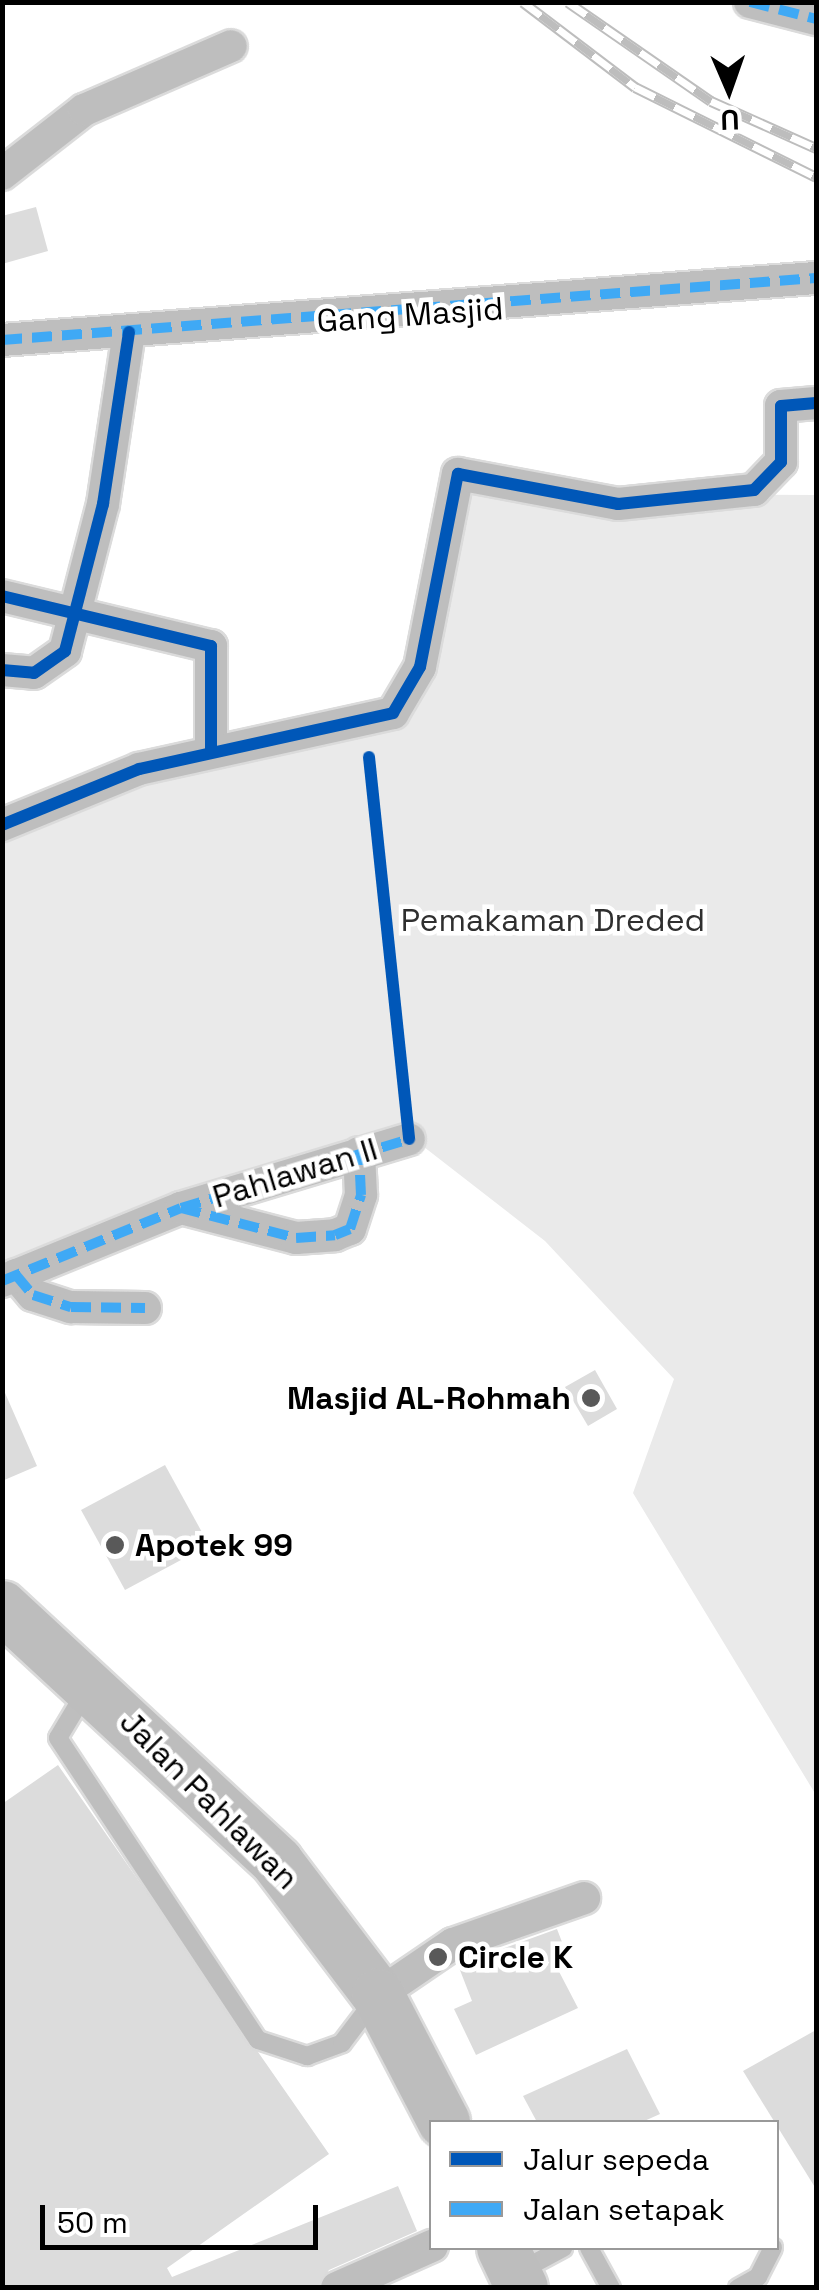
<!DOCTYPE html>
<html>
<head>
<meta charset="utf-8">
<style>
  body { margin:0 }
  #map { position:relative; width:819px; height:2290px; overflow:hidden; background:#fff; font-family:"Space Grotesk",sans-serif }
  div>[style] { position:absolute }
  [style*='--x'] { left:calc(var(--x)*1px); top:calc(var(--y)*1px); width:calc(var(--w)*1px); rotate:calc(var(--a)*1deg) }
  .green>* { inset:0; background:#eaeaea }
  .building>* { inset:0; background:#dcdcdc }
  .roads { filter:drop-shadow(2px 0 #dbdbdb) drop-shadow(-2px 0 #dbdbdb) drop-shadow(0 2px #dbdbdb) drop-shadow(0 -2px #dbdbdb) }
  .lane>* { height:18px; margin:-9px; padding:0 9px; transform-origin:9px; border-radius:9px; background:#bebebe }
  .street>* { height:32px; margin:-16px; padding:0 16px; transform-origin:16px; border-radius:16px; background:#bebebe }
  .primary>* { height:52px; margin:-26px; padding:0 26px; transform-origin:26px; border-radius:26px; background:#bdbdbd }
  .rail>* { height:11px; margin-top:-5.5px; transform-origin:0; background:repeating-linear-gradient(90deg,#fff 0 22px,#bdbdbd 0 44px); box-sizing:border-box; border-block:2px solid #bdbdbd }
  .quiet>* { height:10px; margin-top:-5px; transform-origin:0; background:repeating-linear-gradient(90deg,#3fa9f5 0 20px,transparent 0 30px) }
  .cycleway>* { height:12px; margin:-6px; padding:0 6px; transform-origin:6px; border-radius:6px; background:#0057b8 }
  .dots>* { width:28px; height:28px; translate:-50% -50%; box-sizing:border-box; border:5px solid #fff; border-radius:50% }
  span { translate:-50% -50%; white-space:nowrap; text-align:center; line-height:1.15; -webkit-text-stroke:9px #fff; paint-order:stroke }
  .street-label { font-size:32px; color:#000 }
  .park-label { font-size:32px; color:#2f2f2f }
  .poi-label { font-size:32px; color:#000; font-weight:700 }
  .right { translate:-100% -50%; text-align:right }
  .left { translate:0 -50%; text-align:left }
  .frame { position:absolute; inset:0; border:5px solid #000; pointer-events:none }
  .legend { position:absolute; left:429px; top:2120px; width:350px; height:130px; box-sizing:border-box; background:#fff; border:2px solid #999; margin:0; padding:12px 18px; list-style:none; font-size:30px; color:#000 }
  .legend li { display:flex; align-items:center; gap:20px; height:50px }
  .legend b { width:50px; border:2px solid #999 }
  .north { position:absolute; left:679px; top:40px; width:100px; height:100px; -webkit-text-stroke:8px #fff; paint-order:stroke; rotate:178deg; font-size:28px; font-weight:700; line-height:40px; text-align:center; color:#000 }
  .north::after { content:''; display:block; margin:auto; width:35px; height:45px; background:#000; clip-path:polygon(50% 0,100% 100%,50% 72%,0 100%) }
  .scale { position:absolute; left:40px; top:2205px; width:278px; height:45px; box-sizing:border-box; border:5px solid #000; border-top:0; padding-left:12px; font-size:30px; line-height:35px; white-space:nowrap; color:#000; -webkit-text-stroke:8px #fff; paint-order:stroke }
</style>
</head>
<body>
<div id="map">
  <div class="green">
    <i style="clip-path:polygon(450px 467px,628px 494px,816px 495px,816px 1795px,633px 1493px,674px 1379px,545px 1241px,424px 1147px,161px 1203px,3px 1268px,3px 821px,395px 711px)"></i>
  </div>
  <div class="building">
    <i style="clip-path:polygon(36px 207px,48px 251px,2px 264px,2px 216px)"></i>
    <i style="clip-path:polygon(595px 1370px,617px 1409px,588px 1426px,565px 1387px)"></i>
    <i style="clip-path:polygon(2px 1386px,37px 1466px,2px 1481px)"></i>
    <i style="clip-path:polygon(165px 1465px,209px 1545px,125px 1590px,81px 1510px)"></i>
    <i style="clip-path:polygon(58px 1765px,329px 2154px,167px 2268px,172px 2277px,398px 2186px,417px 2231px,329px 2270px,317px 2288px,2px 2288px,2px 1804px)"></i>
    <i style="clip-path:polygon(557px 1929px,567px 1955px,553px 1960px,578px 2008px,476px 2055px,454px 2009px,472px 2001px,458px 1965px)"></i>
    <i style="clip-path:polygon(816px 2030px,816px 2189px,743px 2071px)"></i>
    <i style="clip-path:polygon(627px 2049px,660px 2114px,642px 2122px,537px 2122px,523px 2096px)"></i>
  </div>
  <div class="roads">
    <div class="lane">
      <i style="--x:85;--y:1693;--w:52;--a:121"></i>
      <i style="--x:58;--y:1738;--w:362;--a:56.5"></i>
      <i style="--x:258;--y:2040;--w:52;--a:18.1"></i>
      <i style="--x:307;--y:2056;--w:37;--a:-20"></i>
      <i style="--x:342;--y:2043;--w:51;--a:-52.9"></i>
      <i style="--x:589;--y:2248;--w:46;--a:61.2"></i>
      <i style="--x:520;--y:2271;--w:49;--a:-28.1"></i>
      <i style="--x:738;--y:2288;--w:23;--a:-29"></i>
      <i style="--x:758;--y:2277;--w:33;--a:-63"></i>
    </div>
    <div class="street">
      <i style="--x:750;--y:2;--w:68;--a:14.4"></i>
      <i style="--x:2;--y:174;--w:104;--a:-38"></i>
      <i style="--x:84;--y:110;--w:160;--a:-23.5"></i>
      <i style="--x:2;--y:340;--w:816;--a:-4.36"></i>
      <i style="--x:2;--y:596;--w:215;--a:13.5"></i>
      <i style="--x:211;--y:646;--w:106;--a:90"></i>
      <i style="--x:2;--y:670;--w:32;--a:5"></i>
      <i style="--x:34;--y:673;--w:38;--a:-35"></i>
      <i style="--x:65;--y:651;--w:152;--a:-75.5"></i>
      <i style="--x:103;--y:504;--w:174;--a:-81.4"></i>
      <i style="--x:2;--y:825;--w:148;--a:-22.2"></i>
      <i style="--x:139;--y:769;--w:260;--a:-12.4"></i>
      <i style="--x:393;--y:713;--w:53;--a:-59.6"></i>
      <i style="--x:420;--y:667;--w:197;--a:-78.9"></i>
      <i style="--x:458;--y:474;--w:163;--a:10.6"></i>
      <i style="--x:618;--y:504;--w:137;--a:-5.9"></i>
      <i style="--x:754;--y:490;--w:39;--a:-46"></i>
      <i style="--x:781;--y:462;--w:56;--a:-90"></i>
      <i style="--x:781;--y:406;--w:35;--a:-5"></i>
      <i style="--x:181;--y:1208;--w:119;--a:14.6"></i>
      <i style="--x:296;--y:1238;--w:39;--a:-4"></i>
      <i style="--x:335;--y:1235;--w:16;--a:-22"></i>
      <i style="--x:350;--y:1229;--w:36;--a:-72"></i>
      <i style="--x:361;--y:1195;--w:42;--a:-92.7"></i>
      <i style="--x:16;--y:1275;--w:26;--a:50"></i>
      <i style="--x:33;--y:1295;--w:40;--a:18"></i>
      <i style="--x:71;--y:1307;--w:74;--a:0.8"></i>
      <i style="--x:2;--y:1281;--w:193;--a:-22.2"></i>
      <i style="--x:181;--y:1208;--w:238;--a:-16.8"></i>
      <i style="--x:378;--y:1995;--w:91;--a:-34.2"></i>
      <i style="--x:453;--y:1944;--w:139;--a:-19.3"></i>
      <i style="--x:337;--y:2288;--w:104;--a:-23.9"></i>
    </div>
    <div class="primary">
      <i style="--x:2;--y:1607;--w:375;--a:42.8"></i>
      <i style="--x:277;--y:1862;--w:167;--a:52.8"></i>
      <i style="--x:378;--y:1995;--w:143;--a:62.5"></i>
      <i style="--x:503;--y:2248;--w:44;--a:64.6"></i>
    </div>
  </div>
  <div class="rail">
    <i style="--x:523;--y:2;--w:141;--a:37.2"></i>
    <i style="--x:635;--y:87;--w:202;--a:26.4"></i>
    <i style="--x:568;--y:2;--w:174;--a:34.7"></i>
    <i style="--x:711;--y:101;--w:115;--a:24.1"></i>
  </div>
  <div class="quiet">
    <i style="--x:750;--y:2;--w:68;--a:14.4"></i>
    <i style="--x:2;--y:340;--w:816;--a:-4.36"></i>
    <i style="--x:181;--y:1208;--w:119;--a:14.6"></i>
    <i style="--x:296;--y:1238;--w:39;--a:-4"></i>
    <i style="--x:335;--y:1235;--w:16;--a:-22"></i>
    <i style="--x:350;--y:1229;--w:36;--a:-72"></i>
    <i style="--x:361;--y:1195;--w:42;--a:-92.7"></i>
    <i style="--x:16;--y:1275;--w:26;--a:50"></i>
    <i style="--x:33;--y:1295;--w:40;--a:18"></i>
    <i style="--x:71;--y:1307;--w:74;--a:0.8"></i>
    <i style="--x:2;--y:1281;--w:193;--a:-22.2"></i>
    <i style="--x:181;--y:1208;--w:238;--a:-16.8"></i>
    <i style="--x:409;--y:1139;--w:9;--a:-96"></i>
  </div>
  <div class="cycleway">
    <i style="--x:2;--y:596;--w:215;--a:13.5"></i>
    <i style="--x:211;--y:646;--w:106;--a:90"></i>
    <i style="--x:2;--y:670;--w:32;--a:5"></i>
    <i style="--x:34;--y:673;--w:38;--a:-35"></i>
    <i style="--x:65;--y:651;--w:152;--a:-75.5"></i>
    <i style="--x:103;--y:504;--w:174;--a:-81.4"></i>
    <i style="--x:369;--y:757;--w:384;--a:84"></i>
    <i style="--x:2;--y:825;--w:148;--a:-22.2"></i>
    <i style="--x:139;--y:769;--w:260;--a:-12.4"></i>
    <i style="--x:393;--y:713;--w:53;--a:-59.6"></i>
    <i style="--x:420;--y:667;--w:197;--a:-78.9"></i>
    <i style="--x:458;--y:474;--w:163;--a:10.6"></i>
    <i style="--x:618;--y:504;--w:137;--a:-5.9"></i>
    <i style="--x:754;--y:490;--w:39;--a:-46"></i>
    <i style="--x:781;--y:462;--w:56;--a:-90"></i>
    <i style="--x:781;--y:406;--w:35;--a:-5"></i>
  </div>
  <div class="dots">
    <i style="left:591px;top:1398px;background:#595959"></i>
    <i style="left:115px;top:1545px;background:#595959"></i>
    <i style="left:438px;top:1957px;background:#595959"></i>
  </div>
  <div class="street-label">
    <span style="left:410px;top:315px;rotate:-4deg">Gang Masjid</span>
    <span style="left:295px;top:1173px;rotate:-17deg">Pahlawan II</span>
    <span style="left:209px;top:1800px;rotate:45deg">Jalan Pahlawan</span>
  </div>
  <div class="park-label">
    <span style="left:553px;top:920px">Pemakaman Dreded</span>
  </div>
  <div class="poi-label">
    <span class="right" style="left:571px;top:1398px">Masjid AL-Rohmah</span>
    <span class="left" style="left:135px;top:1545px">Apotek 99</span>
    <span class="left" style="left:458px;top:1957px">Circle K</span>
  </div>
  <div class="frame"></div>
  <ul class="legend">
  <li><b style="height:12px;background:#0057b8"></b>Jalur sepeda</li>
  <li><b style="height:12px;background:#3fa9f5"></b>Jalan setapak</li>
  </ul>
  <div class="north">U</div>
  <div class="scale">50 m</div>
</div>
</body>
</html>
